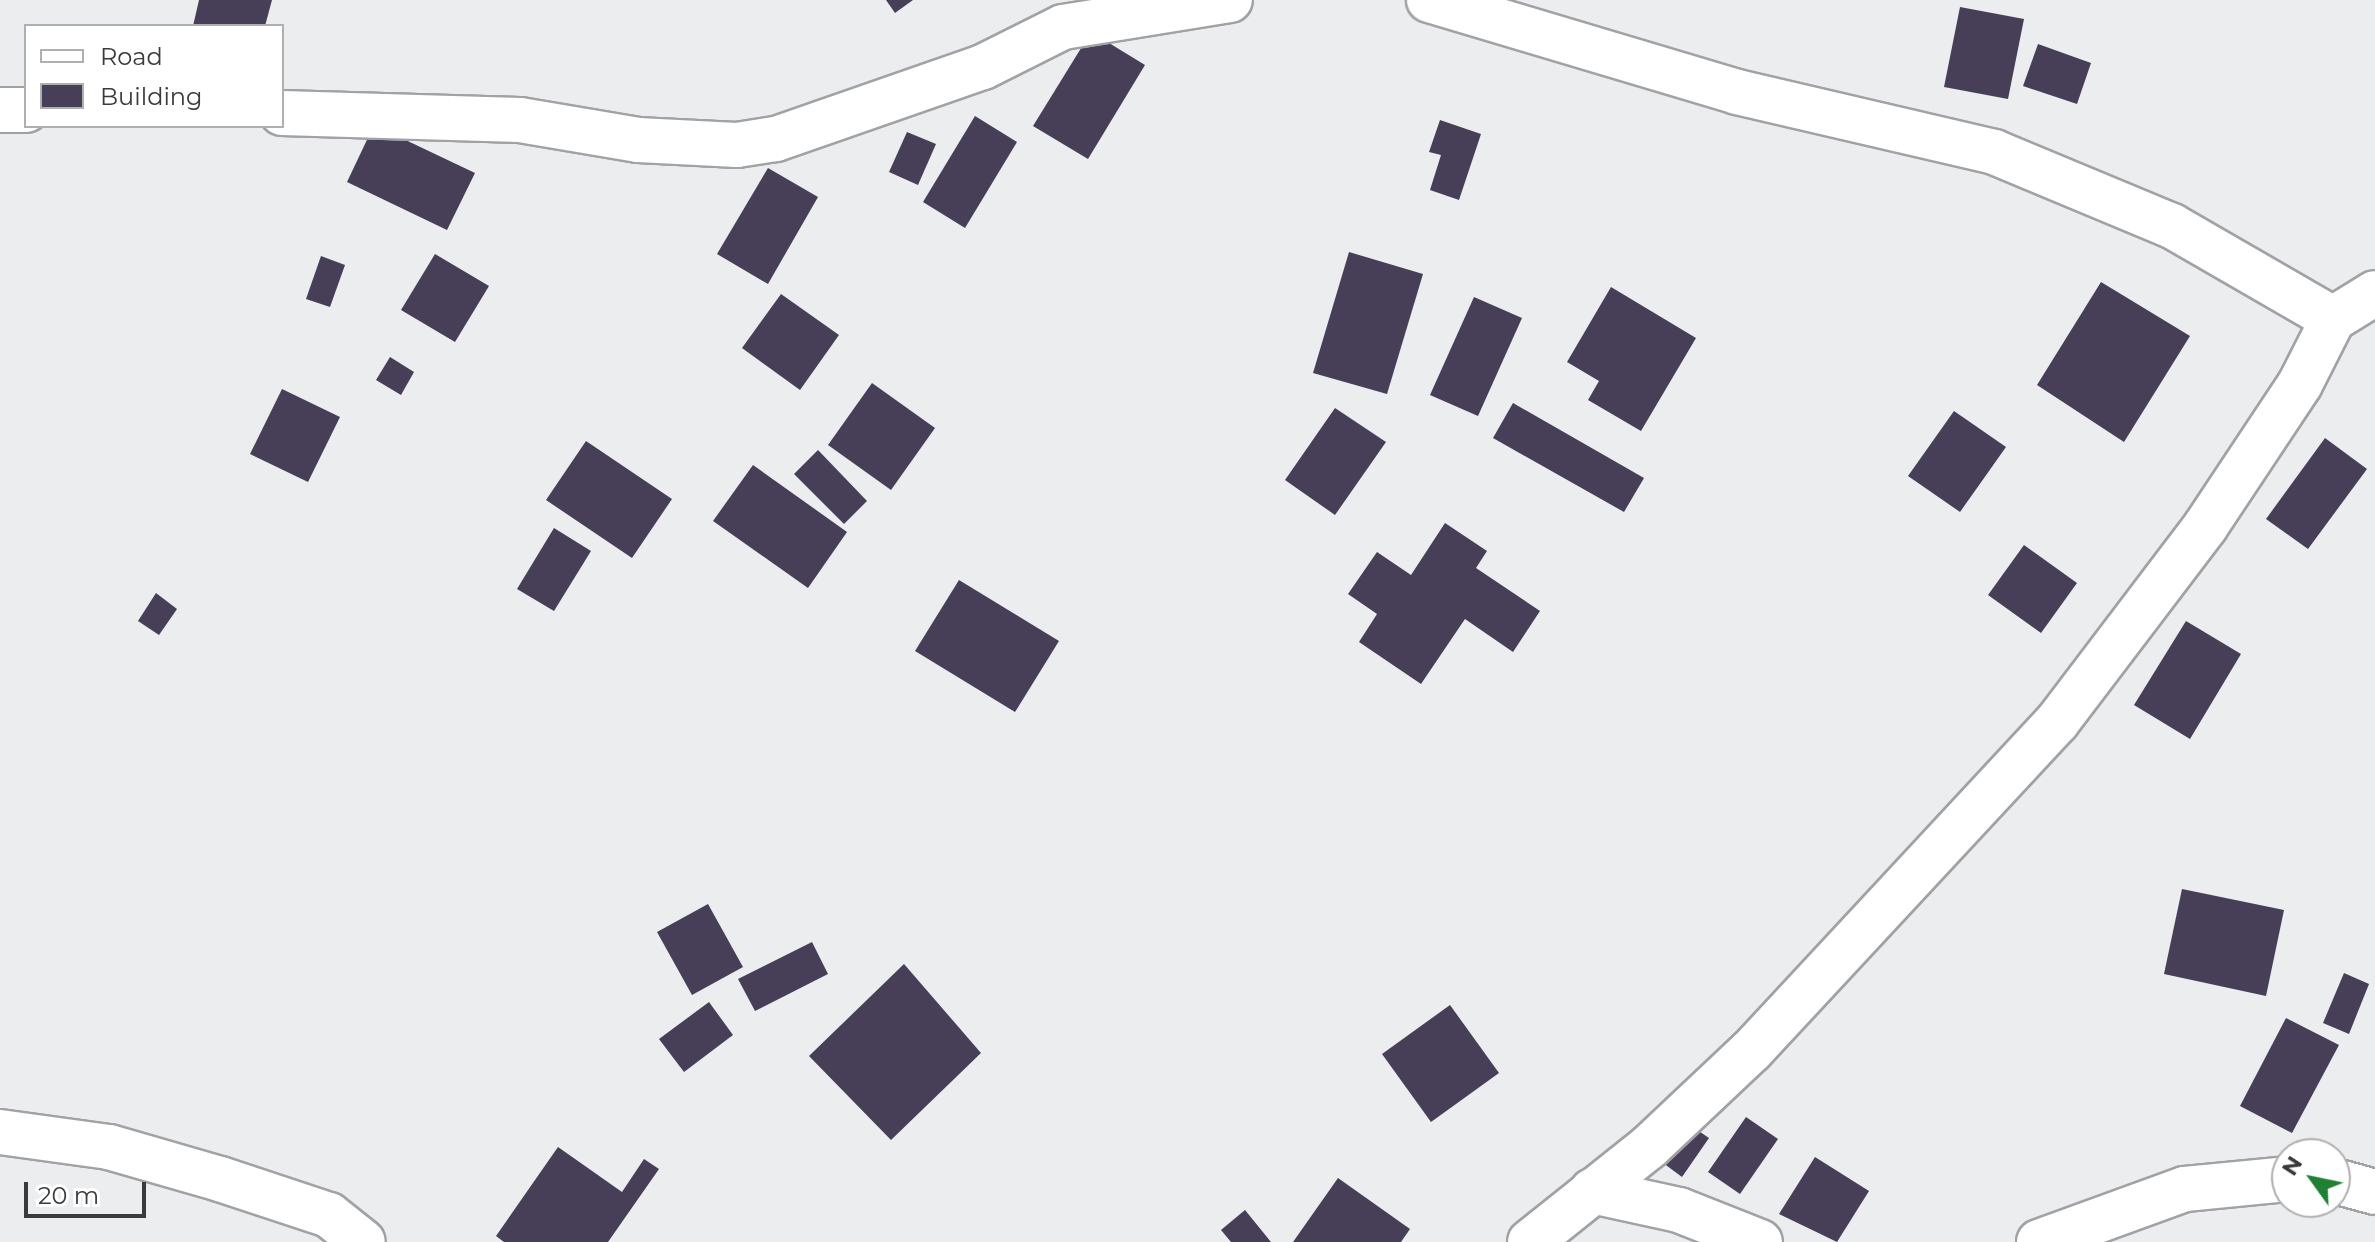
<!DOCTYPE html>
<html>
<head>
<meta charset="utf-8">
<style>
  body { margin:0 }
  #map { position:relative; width:2375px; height:1242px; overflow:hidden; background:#ebedef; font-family:Montserrat,sans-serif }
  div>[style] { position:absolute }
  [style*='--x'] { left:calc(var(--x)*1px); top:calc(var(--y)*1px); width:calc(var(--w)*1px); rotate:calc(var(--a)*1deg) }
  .building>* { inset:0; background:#473f57 }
  .roads { filter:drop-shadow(2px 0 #a1a2a5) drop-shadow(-2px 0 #a1a2a5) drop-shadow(0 2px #a1a2a5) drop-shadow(0 -2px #a1a2a5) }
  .minor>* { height:44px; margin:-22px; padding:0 22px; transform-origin:22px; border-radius:22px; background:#fff }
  span { translate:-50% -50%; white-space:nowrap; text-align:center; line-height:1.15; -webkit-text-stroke:8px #fff; paint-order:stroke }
  .legend { position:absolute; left:24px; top:24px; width:260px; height:104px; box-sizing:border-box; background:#fff; border:2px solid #b0b0b1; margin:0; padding:10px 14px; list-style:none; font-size:24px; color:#393a3b }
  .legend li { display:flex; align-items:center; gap:16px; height:40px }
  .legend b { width:40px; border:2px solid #b0b0b1 }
  .north { position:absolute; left:2271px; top:1138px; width:80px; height:80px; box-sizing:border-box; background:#fff; border:2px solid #b0b0b1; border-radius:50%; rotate:303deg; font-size:22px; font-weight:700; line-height:32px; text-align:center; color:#393a3b }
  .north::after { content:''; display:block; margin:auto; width:28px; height:36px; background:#218133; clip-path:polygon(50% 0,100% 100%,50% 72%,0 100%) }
  .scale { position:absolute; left:24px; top:1182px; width:122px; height:36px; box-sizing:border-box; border:4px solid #393a3b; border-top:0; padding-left:10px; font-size:24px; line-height:28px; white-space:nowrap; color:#393a3b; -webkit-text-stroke:6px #fff; paint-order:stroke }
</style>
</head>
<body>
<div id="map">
  <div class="building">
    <i style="clip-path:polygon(199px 0,272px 0,265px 26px,193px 26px)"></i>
    <i style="clip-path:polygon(886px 0,913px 0,895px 13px)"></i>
    <i style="clip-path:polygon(1960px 7px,2024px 19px,2008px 99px,1944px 87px)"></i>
    <i style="clip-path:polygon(1091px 32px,1145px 65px,1088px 159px,1033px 126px)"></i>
    <i style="clip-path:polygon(2038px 44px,2091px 63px,2077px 104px,2023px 86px)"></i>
    <i style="clip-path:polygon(975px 116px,1017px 142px,965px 228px,923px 202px)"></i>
    <i style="clip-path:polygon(1440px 120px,1481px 134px,1459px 200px,1430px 190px,1441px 155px,1429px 152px)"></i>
    <i style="clip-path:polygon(374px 125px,475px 173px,447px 230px,347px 182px)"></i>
    <i style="clip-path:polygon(907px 132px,936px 144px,918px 185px,889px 172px)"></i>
    <i style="clip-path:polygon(768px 168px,818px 197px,768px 284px,717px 254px)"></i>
    <i style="clip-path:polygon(1349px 252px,1423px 274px,1387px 394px,1313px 373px)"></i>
    <i style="clip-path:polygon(435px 254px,489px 286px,455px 342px,401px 310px)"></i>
    <i style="clip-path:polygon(321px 256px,345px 265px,330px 307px,306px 299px)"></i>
    <i style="clip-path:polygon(2101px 282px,2190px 336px,2124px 442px,2037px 385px)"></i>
    <i style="clip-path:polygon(1611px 287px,1696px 338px,1641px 431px,1588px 400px,1599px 381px,1567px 362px)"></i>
    <i style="clip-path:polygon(781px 294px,839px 335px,800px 390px,742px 348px)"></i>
    <i style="clip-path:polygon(1474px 297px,1522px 318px,1478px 416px,1430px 395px)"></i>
    <i style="clip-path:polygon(390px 357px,414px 372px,401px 395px,376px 380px)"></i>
    <i style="clip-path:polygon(872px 383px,935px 428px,891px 490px,828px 445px)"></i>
    <i style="clip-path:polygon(282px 389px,340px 417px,308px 482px,250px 454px)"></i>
    <i style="clip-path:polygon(1513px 403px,1644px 478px,1624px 512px,1493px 438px)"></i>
    <i style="clip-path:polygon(1335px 408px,1386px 442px,1335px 515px,1285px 480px)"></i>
    <i style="clip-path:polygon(1954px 411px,2006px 447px,1960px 512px,1908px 476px)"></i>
    <i style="clip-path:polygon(2325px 438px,2367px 469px,2308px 549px,2266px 519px)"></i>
    <i style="clip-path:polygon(586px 441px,672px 499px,632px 558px,546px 500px)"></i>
    <i style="clip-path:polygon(818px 450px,867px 501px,844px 524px,794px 474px)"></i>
    <i style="clip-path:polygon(753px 465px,847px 532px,808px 588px,713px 521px)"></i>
    <i style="clip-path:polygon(1445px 523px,1487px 551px,1476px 568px,1540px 611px,1513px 652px,1465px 619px,1421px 684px,1359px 642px,1377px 614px,1348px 594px,1377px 552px,1411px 575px)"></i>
    <i style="clip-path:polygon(554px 528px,591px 551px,554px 611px,517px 589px)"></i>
    <i style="clip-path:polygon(2024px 545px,2077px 583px,2041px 633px,1988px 595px)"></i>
    <i style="clip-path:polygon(959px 580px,1059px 641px,1015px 712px,915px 651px)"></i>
    <i style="clip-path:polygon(156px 593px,177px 609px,159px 635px,138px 621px)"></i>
    <i style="clip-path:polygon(2186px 621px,2241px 654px,2190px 739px,2134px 705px)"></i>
    <i style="clip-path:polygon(2182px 889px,2284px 910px,2266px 996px,2164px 974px)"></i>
    <i style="clip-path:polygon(708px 904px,743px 967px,692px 995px,657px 932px)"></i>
    <i style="clip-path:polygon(812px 942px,828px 974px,755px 1011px,738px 979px)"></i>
    <i style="clip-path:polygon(904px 964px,981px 1053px,891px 1140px,809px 1056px)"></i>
    <i style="clip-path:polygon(2344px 973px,2369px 984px,2349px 1034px,2323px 1023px)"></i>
    <i style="clip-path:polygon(709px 1002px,733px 1035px,684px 1072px,659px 1039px)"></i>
    <i style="clip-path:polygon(1450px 1005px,1499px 1073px,1431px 1122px,1382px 1054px)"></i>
    <i style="clip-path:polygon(2286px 1018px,2339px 1045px,2292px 1133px,2240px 1106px)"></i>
    <i style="clip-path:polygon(1746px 1117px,1778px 1139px,1740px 1194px,1708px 1172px)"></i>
    <i style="clip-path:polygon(1681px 1119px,1709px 1138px,1682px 1177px,1655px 1157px)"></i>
    <i style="clip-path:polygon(558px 1147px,622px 1192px,644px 1159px,659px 1169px,608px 1242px,504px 1242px,496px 1236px)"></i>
    <i style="clip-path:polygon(1815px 1157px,1869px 1191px,1837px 1242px,1779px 1214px)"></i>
    <i style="clip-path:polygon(1338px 1178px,1410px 1229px,1401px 1242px,1293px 1242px)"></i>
    <i style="clip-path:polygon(1245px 1210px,1271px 1242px,1231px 1242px,1221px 1230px)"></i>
  </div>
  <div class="roads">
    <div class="minor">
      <i style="--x:1429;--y:0;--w:321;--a:16.6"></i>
      <i style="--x:1737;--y:92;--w:264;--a:13.1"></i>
      <i style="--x:1994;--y:152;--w:193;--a:22.6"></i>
      <i style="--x:2172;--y:226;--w:186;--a:30"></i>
      <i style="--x:0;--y:110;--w:26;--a:0"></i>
      <i style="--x:282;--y:113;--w:238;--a:1.7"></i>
      <i style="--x:520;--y:120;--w:120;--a:9.6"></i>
      <i style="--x:638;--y:140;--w:99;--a:2.9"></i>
      <i style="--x:737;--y:145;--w:39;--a:-9"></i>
      <i style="--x:776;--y:139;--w:219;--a:-19.2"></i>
      <i style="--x:983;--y:67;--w:89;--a:-26.6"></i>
      <i style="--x:1063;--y:27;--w:169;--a:-9.2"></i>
      <i style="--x:0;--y:1132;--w:110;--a:7.8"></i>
      <i style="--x:109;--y:1147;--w:116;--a:16.1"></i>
      <i style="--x:220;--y:1179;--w:115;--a:18.3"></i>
      <i style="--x:329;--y:1215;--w:43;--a:38.5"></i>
      <i style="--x:2335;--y:1181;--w:41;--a:15.4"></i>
      <i style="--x:1592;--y:1191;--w:89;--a:12.3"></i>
      <i style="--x:1679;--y:1210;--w:87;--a:21.6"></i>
      <i style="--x:1530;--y:1242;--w:152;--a:-38.6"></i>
      <i style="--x:1649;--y:1147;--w:141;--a:-43.3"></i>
      <i style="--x:1752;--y:1050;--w:448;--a:-47.1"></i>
      <i style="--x:2057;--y:722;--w:245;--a:-52.8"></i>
      <i style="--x:2205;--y:527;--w:172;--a:-56.4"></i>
      <i style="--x:2300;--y:384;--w:73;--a:-63.1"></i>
      <i style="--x:2333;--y:319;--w:49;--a:-31.8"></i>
      <i style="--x:2039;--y:1242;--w:155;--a:-20"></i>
      <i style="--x:2185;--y:1189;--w:102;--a:-5.6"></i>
    </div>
  </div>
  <ul class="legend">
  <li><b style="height:10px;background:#fff"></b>Road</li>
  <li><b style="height:22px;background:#473f57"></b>Building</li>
  </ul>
  <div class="north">N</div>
  <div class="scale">20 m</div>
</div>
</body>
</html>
